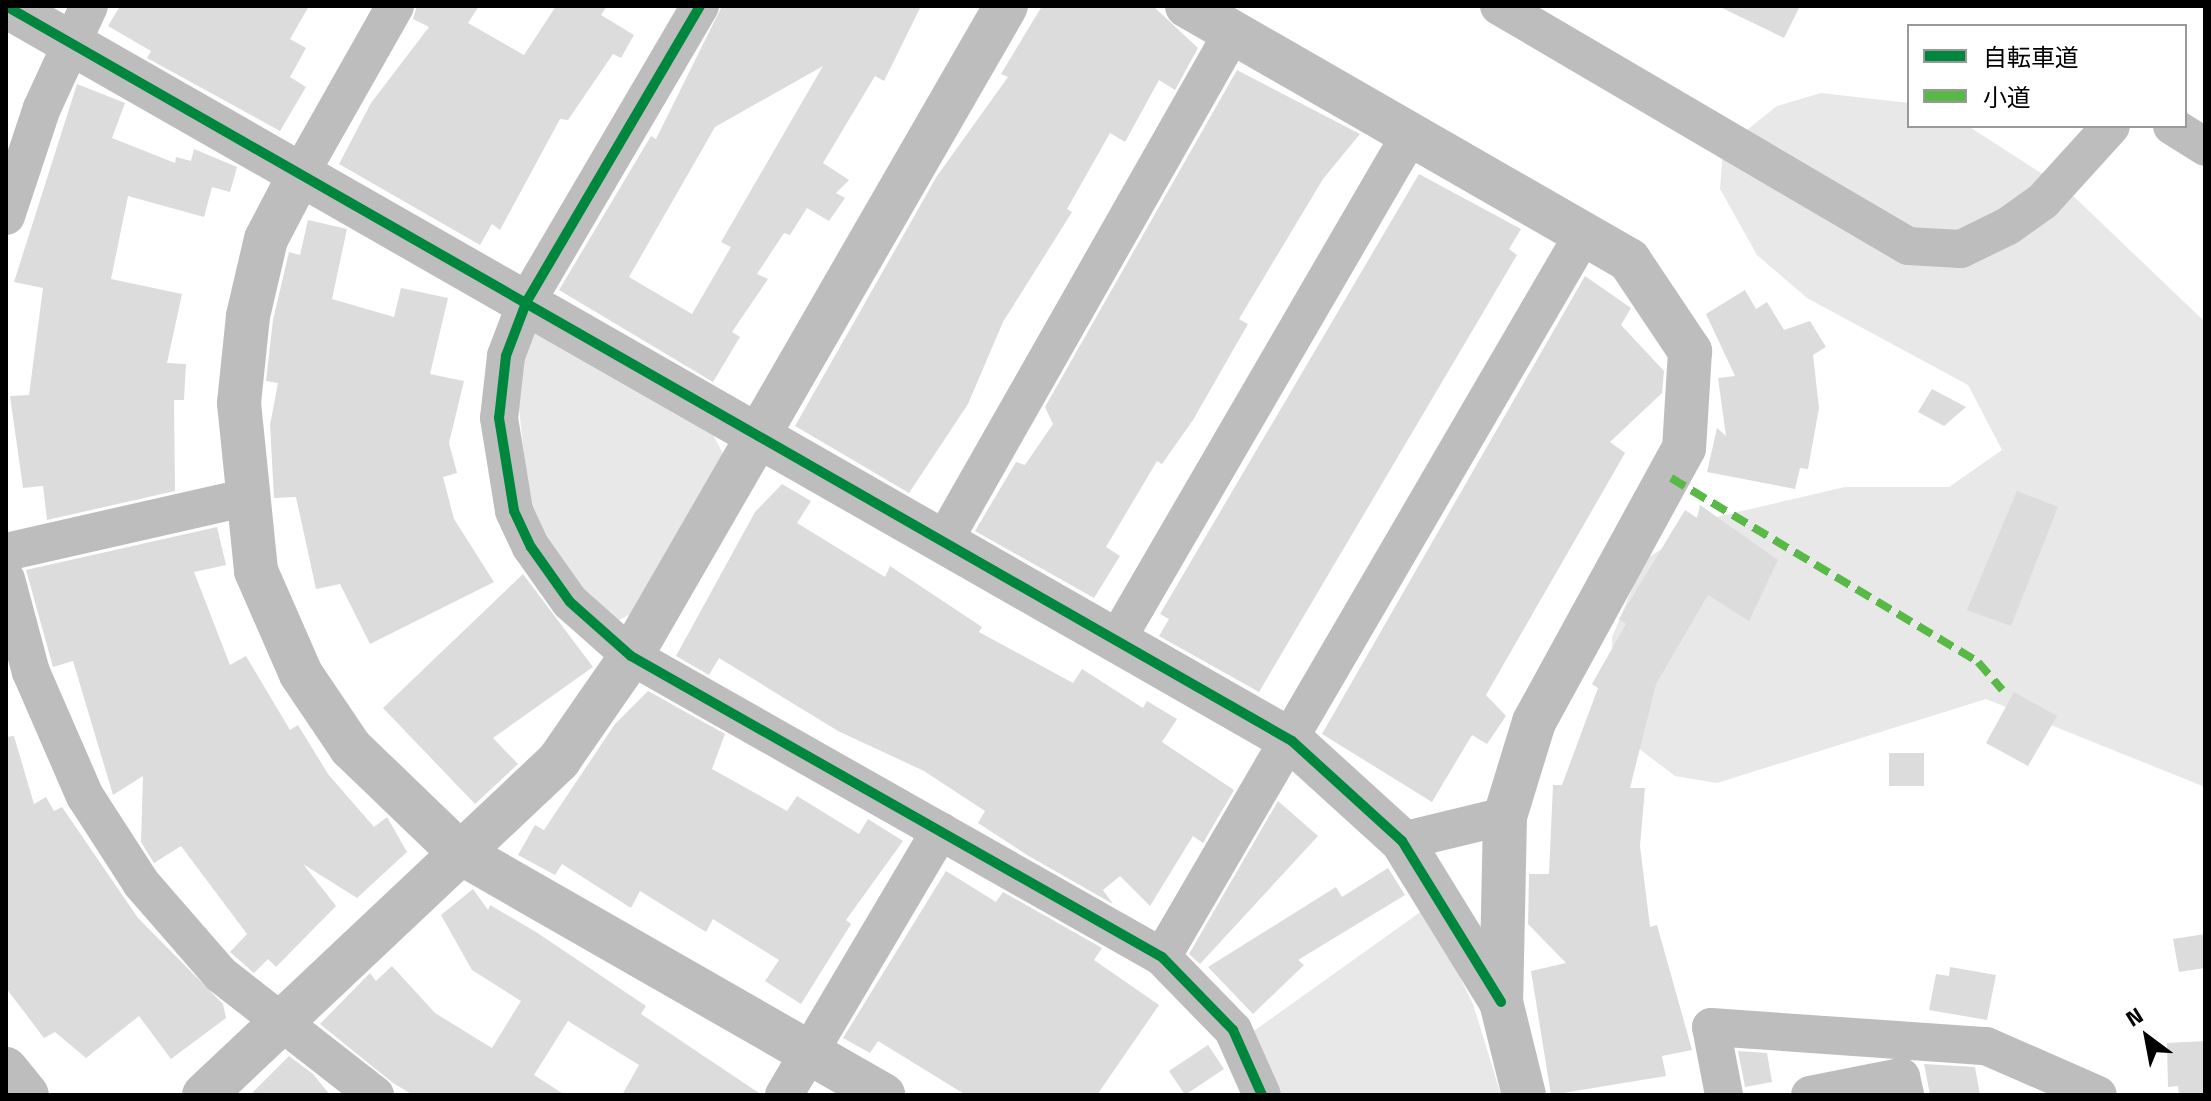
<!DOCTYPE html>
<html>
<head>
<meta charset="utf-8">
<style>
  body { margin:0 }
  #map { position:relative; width:2211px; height:1101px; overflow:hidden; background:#fff; font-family:"Titillium Web","Noto Sans JP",sans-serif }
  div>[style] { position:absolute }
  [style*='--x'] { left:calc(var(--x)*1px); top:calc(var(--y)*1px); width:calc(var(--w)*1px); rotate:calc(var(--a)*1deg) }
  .green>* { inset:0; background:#e8e8e8 }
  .building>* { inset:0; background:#dcdcdc }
  .minor>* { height:38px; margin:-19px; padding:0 19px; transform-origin:19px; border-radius:19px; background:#bdbdbd }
  .tertiary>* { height:44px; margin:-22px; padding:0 22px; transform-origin:22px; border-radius:22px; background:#bdbdbd }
  .quiet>* { height:8px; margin-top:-4px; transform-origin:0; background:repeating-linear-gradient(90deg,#58b947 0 16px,transparent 0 24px) }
  .cycleway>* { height:10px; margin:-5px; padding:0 5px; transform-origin:5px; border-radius:5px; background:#00873e }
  span { translate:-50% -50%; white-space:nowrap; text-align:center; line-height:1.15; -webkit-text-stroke:8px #fff; paint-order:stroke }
  .frame { position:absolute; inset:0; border:8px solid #000; pointer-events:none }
  .legend { position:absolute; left:1907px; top:24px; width:280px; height:104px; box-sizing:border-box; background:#fff; border:2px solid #999; margin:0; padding:10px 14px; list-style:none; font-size:24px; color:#000 }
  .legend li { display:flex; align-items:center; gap:16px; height:40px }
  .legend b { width:40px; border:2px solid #999 }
  .north { position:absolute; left:2107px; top:997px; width:80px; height:80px; -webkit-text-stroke:6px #fff; paint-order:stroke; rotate:328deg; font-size:22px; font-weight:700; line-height:32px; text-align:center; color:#000 }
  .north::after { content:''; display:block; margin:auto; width:28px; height:36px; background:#000; clip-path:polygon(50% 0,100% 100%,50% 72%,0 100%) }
</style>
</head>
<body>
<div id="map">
  <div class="green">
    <i style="clip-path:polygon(1821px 93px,1909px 103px,1909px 126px,1968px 126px,2066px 189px,2205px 322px,2205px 787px,1986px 699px,1717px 783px,1675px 776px,1638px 748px,1614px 702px,1612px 637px,1644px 560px,1712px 518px,1845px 487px,1949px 487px,2002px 450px,1968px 385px,1807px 298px,1757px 255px,1720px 189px,1723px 149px,1777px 106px)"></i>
    <i style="clip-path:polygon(531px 327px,711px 431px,727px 461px,633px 613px,613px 623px,565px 573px,529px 502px,515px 370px)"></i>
    <i style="clip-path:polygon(1426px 908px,1473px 1004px,1501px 1095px,1275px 1095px,1251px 1033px)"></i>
  </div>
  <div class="building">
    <i style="clip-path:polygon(120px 6px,309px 6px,290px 39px,306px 48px,290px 77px,306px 87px,280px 131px,147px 58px,151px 51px,108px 26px)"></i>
    <i style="clip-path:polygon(417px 6px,479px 6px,468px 23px,524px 55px,556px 6px,607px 6px,601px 15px,634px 35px,621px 58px,613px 54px,568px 120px,560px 119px,500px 230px,492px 224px,480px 245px,339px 164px,371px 103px,429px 27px,413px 19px)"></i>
    <i style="clip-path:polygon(evenodd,722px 6px,921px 6px,884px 81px,875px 76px,823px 163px,849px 180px,836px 193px,845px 198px,829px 221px,807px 208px,790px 235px,784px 233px,757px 274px,768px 279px,732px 332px,740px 337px,713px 382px,559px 290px,651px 136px,656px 139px,722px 6px,823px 66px,721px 242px,731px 247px,692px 314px,629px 277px,715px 127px,823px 66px)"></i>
    <i style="clip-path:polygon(1042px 6px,1153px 6px,1198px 48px,1175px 90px,1159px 80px,1125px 142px,1110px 133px,1067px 209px,1072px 212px,1003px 322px,968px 404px,909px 493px,795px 426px,937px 176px,1008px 77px,1001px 74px)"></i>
    <i style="clip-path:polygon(1718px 6px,1800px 6px,1784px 38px)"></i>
    <i style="clip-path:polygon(1237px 70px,1360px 134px,1323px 179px,1239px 319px,1248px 324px,1193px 420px,1162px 464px,1157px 461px,1106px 547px,1120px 556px,1094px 598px,975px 531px,1016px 462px,1025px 465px,1053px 424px,1045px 407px)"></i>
    <i style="clip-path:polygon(77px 84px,125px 103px,112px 138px,175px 163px,176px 157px,191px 161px,194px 149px,237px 167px,230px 192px,212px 187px,204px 217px,128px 196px,111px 279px,182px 294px,167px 363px,186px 364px,184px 400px,174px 400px,175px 491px,47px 520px,43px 486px,23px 488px,10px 396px,29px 395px,43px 288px,14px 282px)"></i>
    <i style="clip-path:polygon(1419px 174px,1521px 229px,1509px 249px,1517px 255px,1259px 692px,1159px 636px,1169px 619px,1160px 614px)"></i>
    <i style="clip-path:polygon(308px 220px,347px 229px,332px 299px,394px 317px,401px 288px,448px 298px,430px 374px,464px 381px,449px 443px,457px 473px,443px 477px,454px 519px,494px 582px,370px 644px,340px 584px,316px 589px,296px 497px,274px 498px,270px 425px,278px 383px,266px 381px,273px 320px,289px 252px,300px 255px)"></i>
    <i style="clip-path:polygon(1585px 276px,1631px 308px,1621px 325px,1664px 371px,1662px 393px,1610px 442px,1625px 453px,1486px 695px,1506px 716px,1487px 744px,1472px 735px,1432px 802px,1322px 734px)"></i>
    <i style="clip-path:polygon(1745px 290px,1756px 309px,1767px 302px,1784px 330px,1810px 321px,1826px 347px,1813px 355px,1819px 408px,1808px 469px,1800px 468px,1795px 489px,1707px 472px,1717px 428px,1726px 436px,1718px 378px,1735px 376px,1706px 314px)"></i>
    <i style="clip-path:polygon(1932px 389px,1966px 407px,1944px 426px,1918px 412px)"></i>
    <i style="clip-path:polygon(782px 484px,811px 501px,797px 523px,885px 577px,890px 566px,982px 627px,979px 632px,1073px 683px,1082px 669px,1143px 708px,1147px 701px,1177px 719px,1162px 742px,1234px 790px,1203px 843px,1193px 836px,1150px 906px,1120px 876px,1103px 890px,1113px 904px,1027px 855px,978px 823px,985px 811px,924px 771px,838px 731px,719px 658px,709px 675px,676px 656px,755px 512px)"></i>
    <i style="clip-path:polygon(2017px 491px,2058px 507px,2011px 626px,1967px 610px)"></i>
    <i style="clip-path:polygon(1700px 505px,1778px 560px,1749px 621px,1708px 595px,1656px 684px,1630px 788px,1645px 788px,1640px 846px,1650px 927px,1657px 925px,1692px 1050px,1662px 1056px,1666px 1076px,1551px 1095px,1531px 971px,1566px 963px,1528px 924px,1529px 874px,1549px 874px,1553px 785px,1562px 785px,1598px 688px,1592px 684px,1626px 624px,1619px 619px,1685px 510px,1697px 518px)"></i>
    <i style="clip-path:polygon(217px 527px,226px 565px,194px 572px,230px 665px,246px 656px,290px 730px,298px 725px,328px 774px,374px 827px,387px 817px,407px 852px,357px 898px,303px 864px,336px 906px,276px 967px,268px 959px,254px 973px,230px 952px,247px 934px,181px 846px,154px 863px,141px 842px,143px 776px,113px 795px,73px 661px,53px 667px,26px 570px)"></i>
    <i style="clip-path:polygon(523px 574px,593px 667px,493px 738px,518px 764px,475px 804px,383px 708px)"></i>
    <i style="clip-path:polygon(648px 691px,725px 734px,712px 769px,787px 811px,797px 796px,859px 834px,868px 819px,903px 841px,846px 920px,851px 924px,801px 1004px,765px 981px,779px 960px,713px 919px,706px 932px,640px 891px,631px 908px,562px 864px,555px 875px,518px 855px,535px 825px,544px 830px,615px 724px)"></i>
    <i style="clip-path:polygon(2014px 692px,2057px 716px,2028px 766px,1986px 743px)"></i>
    <i style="clip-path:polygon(14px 736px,34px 804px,46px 797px,54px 811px,62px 807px,138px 918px,223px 1004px,226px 1018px,171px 1059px,139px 1016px,86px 1058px,55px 1032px,44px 1038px,6px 988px,6px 737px)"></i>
    <i style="clip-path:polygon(1889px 753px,1924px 753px,1924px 786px,1889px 786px)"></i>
    <i style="clip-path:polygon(1278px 801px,1318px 836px,1200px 964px,1189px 954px)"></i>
    <i style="clip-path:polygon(1388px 868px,1405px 895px,1298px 960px,1304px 965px,1253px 1014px,1208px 967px,1336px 887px,1342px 897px)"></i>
    <i style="clip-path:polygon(946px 871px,996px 902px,1003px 892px,1102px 948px,1094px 960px,1159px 1005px,1097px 1095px,966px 1095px,878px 1041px,870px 1053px,843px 1038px)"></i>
    <i style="clip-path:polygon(473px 889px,488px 910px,490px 905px,536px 932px,646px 1006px,641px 1014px,762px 1095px,622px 1095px,639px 1065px,568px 1021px,534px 1075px,565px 1095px,413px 1095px,393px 1083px,320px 1024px,370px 973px,376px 981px,392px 966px,435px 1013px,492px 1048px,521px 1001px,472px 970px,441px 915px)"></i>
    <i style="clip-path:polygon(2205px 934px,2205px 968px,2179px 972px,2173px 939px)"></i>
    <i style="clip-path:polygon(1950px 967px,1996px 975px,1987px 1020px,1929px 1010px,1936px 974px,1949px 976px)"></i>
    <i style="clip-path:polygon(2205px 1041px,2205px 1095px,2179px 1095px,2178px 1086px,2168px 1087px,2167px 1043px)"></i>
    <i style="clip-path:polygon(1208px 1045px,1224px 1069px,1185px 1095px,1169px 1071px)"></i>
    <i style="clip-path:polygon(1738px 1051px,1767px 1053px,1772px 1082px,1745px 1087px)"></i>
    <i style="clip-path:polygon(289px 1056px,313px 1074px,330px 1095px,250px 1095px)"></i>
    <i style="clip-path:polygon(1924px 1064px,1975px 1067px,1980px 1095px,1930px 1095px)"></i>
  </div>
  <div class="minor">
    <i style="--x:700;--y:6;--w:344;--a:120.4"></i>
    <i style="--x:526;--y:303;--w:57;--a:110.7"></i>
    <i style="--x:506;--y:356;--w:62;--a:96.4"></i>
    <i style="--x:499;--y:418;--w:94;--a:80.8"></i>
    <i style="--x:514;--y:511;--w:40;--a:65"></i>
    <i style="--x:531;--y:547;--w:67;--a:54.7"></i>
    <i style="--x:570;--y:602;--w:81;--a:41.5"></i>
    <i style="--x:631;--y:656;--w:610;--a:29.55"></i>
    <i style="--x:1162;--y:957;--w:102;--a:45.8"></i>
    <i style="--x:1233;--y:1030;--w:71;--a:66"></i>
    <i style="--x:1499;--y:6;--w:474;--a:30.4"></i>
    <i style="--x:1908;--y:246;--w:53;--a:3.2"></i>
    <i style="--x:1961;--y:249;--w:52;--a:-26.1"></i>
    <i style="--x:2008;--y:226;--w:43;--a:-35.5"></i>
    <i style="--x:2043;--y:201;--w:101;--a:-47.8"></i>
    <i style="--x:2172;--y:126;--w:39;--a:32"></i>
    <i style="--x:300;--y:174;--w:193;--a:-60.5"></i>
    <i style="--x:6;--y:216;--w:114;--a:-71.6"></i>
    <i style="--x:42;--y:108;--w:112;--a:-65.3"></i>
    <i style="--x:943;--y:542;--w:587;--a:-60.38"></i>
    <i style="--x:6;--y:552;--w:244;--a:-12.8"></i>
    <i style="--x:6;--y:579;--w:96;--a:75"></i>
    <i style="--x:31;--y:672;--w:135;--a:66.5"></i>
    <i style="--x:85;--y:796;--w:103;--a:57.2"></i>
    <i style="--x:141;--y:883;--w:121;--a:49"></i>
    <i style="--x:220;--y:974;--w:197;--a:38"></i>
    <i style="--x:1116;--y:641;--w:585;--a:-59.84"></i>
    <i style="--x:1402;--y:841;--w:106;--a:-13.6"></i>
    <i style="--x:1162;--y:957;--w:838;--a:-59.76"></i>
    <i style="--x:784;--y:1095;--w:307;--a:-59.4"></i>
    <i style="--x:1724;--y:1095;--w:69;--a:-100.8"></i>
    <i style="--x:1711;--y:1027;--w:276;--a:4"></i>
    <i style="--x:1986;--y:1046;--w:122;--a:23.6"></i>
    <i style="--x:1810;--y:1095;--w:93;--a:-11.2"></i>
    <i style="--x:1901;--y:1077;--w:18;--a:77"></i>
  </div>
  <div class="tertiary">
    <i style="--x:6;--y:6;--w:1481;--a:29.75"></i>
    <i style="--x:1292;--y:741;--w:149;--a:42.3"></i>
    <i style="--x:1402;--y:841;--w:189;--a:58.4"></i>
    <i style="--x:1187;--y:6;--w:510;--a:29.88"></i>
    <i style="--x:1629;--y:260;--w:110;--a:56.2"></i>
    <i style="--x:1690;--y:351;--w:97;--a:93.5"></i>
    <i style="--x:1684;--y:448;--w:312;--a:118.7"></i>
    <i style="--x:1534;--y:722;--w:98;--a:107.1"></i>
    <i style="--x:1505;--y:816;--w:186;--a:91.2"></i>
    <i style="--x:1501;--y:1002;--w:96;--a:76.1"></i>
    <i style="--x:300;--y:174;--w:73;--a:117.6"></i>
    <i style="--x:266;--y:239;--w:79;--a:103.2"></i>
    <i style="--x:248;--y:316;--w:87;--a:95.9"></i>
    <i style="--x:239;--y:403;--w:169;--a:84.2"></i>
    <i style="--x:256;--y:571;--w:112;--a:66.4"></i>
    <i style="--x:301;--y:674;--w:89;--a:56"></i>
    <i style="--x:351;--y:748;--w:150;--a:43.9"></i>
    <i style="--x:459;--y:852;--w:489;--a:29.8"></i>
    <i style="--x:6;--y:1069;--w:33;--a:51"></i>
    <i style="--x:204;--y:1095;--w:488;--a:-43.3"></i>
    <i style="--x:559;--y:760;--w:126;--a:-55.3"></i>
    <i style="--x:631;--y:656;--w:750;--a:-60.02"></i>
  </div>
  <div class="quiet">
    <i style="--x:1671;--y:478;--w:358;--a:30.9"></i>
    <i style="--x:1978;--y:662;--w:37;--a:49"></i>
  </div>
  <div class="cycleway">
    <i style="--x:6;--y:6;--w:1481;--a:29.75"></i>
    <i style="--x:1292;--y:741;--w:149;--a:42.3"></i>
    <i style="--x:1402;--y:841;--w:189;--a:58.4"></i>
    <i style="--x:700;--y:6;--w:344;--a:120.4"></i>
    <i style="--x:526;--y:303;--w:57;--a:110.7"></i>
    <i style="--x:506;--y:356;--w:62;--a:96.4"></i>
    <i style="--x:499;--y:418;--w:94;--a:80.8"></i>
    <i style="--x:514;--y:511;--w:40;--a:65"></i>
    <i style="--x:531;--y:547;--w:67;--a:54.7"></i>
    <i style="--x:570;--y:602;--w:81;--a:41.5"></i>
    <i style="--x:631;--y:656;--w:610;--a:29.55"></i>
    <i style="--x:1162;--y:957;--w:102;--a:45.8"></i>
    <i style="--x:1233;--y:1030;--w:71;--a:66"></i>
  </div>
  <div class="frame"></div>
  <ul class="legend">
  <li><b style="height:10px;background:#00873e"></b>自転車道</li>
  <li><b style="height:10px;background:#58b947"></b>小道</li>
  </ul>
  <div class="north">N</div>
</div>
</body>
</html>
